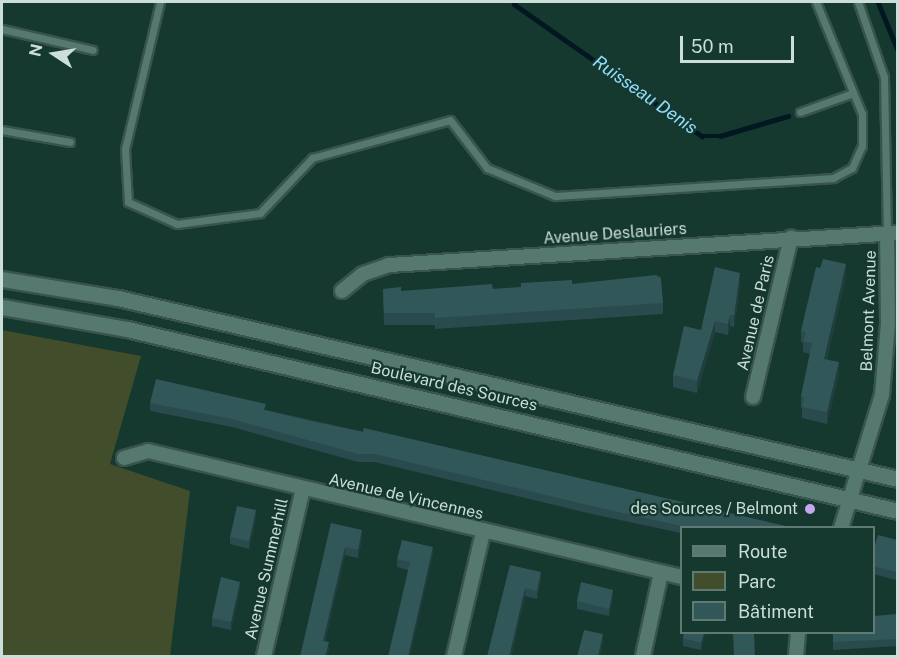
<!DOCTYPE html>
<html>
<head>
<meta charset="utf-8">
<style>
  body { margin:0 }
  #map { position:relative; width:899px; height:658px; overflow:hidden; background:#15382f; font-family:"Public Sans",sans-serif }
  div>[style] { position:absolute }
  [style*='--x'] { left:calc(var(--x)*1px); top:calc(var(--y)*1px); width:calc(var(--w)*1px); rotate:calc(var(--a)*1deg) }
  .green>* { inset:0; background:#424d2b }
  .stream>* { height:4.5px; margin:-2.25px; padding:0 2.25px; transform-origin:2.25px; border-radius:2.25px; background:#021821 }
  .roads { filter:drop-shadow(2px 0 #39544d) drop-shadow(-2px 0 #39544d) drop-shadow(0 2px #39544d) drop-shadow(0 -2px #39544d) }
  .service>* { height:7px; margin:-3.5px; padding:0 3.5px; transform-origin:3.5px; border-radius:3.5px; background:#55796f }
  .minor>* { height:14px; margin:-7px; padding:0 7px; transform-origin:7px; border-radius:7px; background:#55796f }
  .secondary>* { height:15px; margin:-7.5px; padding:0 7.5px; transform-origin:7.5px; border-radius:7.5px; background:#55796f }
  .wall>* { inset:0; background:#2a4b4d }
  .shaded-wall>* { inset:0; background:#223d3e }
  .building>* { inset:0; background:#315759 }
  .dots>* { width:16px; height:16px; translate:-50% -50%; box-sizing:border-box; border:3px solid #15382f; border-radius:50% }
  span { translate:-50% -50%; white-space:nowrap; text-align:center; line-height:1.15; -webkit-text-stroke:4.5px #15382f; paint-order:stroke }
  .street-label { font-size:16px; color:#cbded8 }
  .poi-label { font-size:16px; color:#cbded8 }
  .right { translate:-100% -50%; text-align:right }
  .water-label { font-size:18px; color:#91dcfc; font-style:italic }
  .frame { position:absolute; inset:0; border:3px solid #cbded8; pointer-events:none }
  .legend { position:absolute; left:680px; top:526px; width:195px; height:108px; box-sizing:border-box; background:#15382f; border:2px solid #5e7a73; margin:0; padding:8px 10px; list-style:none; font-size:18px; color:#cbded8 }
  .legend li { display:flex; align-items:center; gap:12px; height:30px }
  .legend b { width:30px; border:2px solid #5e7a73 }
  .north { position:absolute; left:24px; top:24px; width:60px; height:60px; -webkit-text-stroke:4px #15382f; paint-order:stroke; rotate:282deg; font-size:16px; font-weight:700; line-height:24px; text-align:center; color:#cbded8 }
  .north::after { content:''; display:block; margin:auto; width:21px; height:27px; background:#cbded8; clip-path:polygon(50% 0,100% 100%,50% 72%,0 100%) }
  .scale { position:absolute; left:680px; top:36px; width:114px; height:27px; box-sizing:border-box; border:3px solid #cbded8; border-top:0; padding-left:8px; font-size:18px; line-height:21px; white-space:nowrap; color:#cbded8; -webkit-text-stroke:4px #15382f; paint-order:stroke }
</style>
</head>
<body>
<div id="map">
  <div class="green">
    <i style="clip-path:polygon(2px 330px,141px 356px,110px 464px,190px 491px,170px 656px,2px 656px)"></i>
  </div>
  <div class="stream">
    <i style="--x:878;--y:2;--w:52;--a:67.4"></i>
    <i style="--x:514;--y:4;--w:230;--a:35.1"></i>
    <i style="--x:702;--y:136;--w:18;--a:0"></i>
    <i style="--x:720;--y:136;--w:71;--a:-16.4"></i>
  </div>
  <div class="roads">
    <div class="service">
      <i style="--x:160;--y:2;--w:151;--a:103.4"></i>
      <i style="--x:125;--y:149;--w:53;--a:86.8"></i>
      <i style="--x:128;--y:202;--w:54;--a:24.2"></i>
      <i style="--x:177;--y:224;--w:84;--a:-7.5"></i>
      <i style="--x:260;--y:213;--w:76;--a:-46.6"></i>
      <i style="--x:312;--y:158;--w:143;--a:-15.4"></i>
      <i style="--x:450;--y:120;--w:61;--a:52.4"></i>
      <i style="--x:487;--y:168;--w:74;--a:22.4"></i>
      <i style="--x:555;--y:196;--w:279;--a:-3.7"></i>
      <i style="--x:833;--y:178;--w:21;--a:-28"></i>
      <i style="--x:852;--y:168;--w:24;--a:-66"></i>
      <i style="--x:862;--y:146;--w:32;--a:-90"></i>
      <i style="--x:862;--y:114;--w:121;--a:-112.3"></i>
      <i style="--x:858;--y:2;--w:79;--a:70.9"></i>
      <i style="--x:884;--y:77;--w:156;--a:88.9"></i>
      <i style="--x:2;--y:29;--w:93;--a:13"></i>
      <i style="--x:800;--y:112;--w:56;--a:-19.7"></i>
      <i style="--x:2;--y:130;--w:69;--a:10"></i>
    </div>
    <div class="minor">
      <i style="--x:342;--y:291;--w:27;--a:-39"></i>
      <i style="--x:363;--y:274;--w:28;--a:-19"></i>
      <i style="--x:389;--y:265;--w:510;--a:-3.6"></i>
      <i style="--x:753;--y:397;--w:164;--a:-76.6"></i>
      <i style="--x:124;--y:458;--w:25;--a:-16"></i>
      <i style="--x:148;--y:451;--w:549;--a:13.28"></i>
      <i style="--x:841;--y:528;--w:139;--a:-72.9"></i>
      <i style="--x:882;--y:395;--w:72;--a:-85.2"></i>
      <i style="--x:888;--y:323;--w:90;--a:-90.6"></i>
      <i style="--x:264;--y:656;--w:171;--a:-76.9"></i>
      <i style="--x:454;--y:656;--w:127;--a:-76.8"></i>
      <i style="--x:643;--y:656;--w:85;--a:-77.8"></i>
      <i style="--x:796;--y:656;--w:24;--a:-85"></i>
    </div>
    <div class="secondary">
      <i style="--x:2;--y:279;--w:118;--a:9.3"></i>
      <i style="--x:118;--y:298;--w:801;--a:13.06"></i>
      <i style="--x:2;--y:307;--w:127;--a:10"></i>
      <i style="--x:127;--y:329;--w:792;--a:13.28"></i>
    </div>
  </div>
  <div class="wall">
    <i style="clip-path:polygon(846px 276px,827px 359px,839px 374px,827px 424px,802px 418px,802px 408px,801px 408px,801px 396px,810px 354px,803px 352px,803px 343px,801px 342px,801px 331px)"></i>
    <i style="clip-path:polygon(572px 284px,663px 303px,663px 314px,435px 329px,435px 325px,384px 325px,383px 289px,401px 291px,493px 289px)"></i>
    <i style="clip-path:polygon(740px 284px,734px 327px,730px 326px,728px 335px,715px 332px,697px 393px,673px 387px,673px 375px,701px 330px)"></i>
    <i style="clip-path:polygon(150px 403px,266px 410px,794px 528px,681px 528px,681px 533px,592px 514px,375px 462px,358px 462px,232px 427px,150px 411px)"></i>
    <i style="clip-path:polygon(256px 518px,249px 549px,230px 544px,230px 537px)"></i>
    <i style="clip-path:polygon(331px 523px,362px 538px,358px 558px,345px 555px,325px 641px,329px 650px,327px 657px,300px 657px)"></i>
    <i style="clip-path:polygon(897px 540px,896px 580px,873px 574px,873px 552px)"></i>
    <i style="clip-path:polygon(433px 555px,408px 570px,397px 567px,397px 559px)"></i>
    <i style="clip-path:polygon(510px 565px,541px 580px,537px 599px,525px 596px,511px 657px,487px 657px)"></i>
    <i style="clip-path:polygon(240px 589px,231px 630px,212px 626px,212px 618px)"></i>
    <i style="clip-path:polygon(613px 597px,609px 616px,577px 609px,577px 601px)"></i>
    <i style="clip-path:polygon(897px 614px,897px 646px,833px 650px,833px 633px)"></i>
    <i style="clip-path:polygon(684px 633px,705px 633px,701px 650px,683px 646px,683px 638px)"></i>
  </div>
  <div class="shaded-wall">
    <i style="clip-path:polygon(846px 264px,846px 276px,824px 370px,824px 359px)"></i>
    <i style="clip-path:polygon(740px 273px,740px 284px,734px 327px,734px 315px)"></i>
    <i style="clip-path:polygon(730px 315px,730px 326px,728px 335px,728px 324px)"></i>
    <i style="clip-path:polygon(715px 321px,715px 332px,697px 393px,697px 381px)"></i>
    <i style="clip-path:polygon(839px 362px,839px 374px,827px 424px,827px 412px)"></i>
    <i style="clip-path:polygon(256px 510px,256px 518px,249px 549px,249px 541px)"></i>
    <i style="clip-path:polygon(362px 530px,362px 538px,358px 558px,358px 550px)"></i>
    <i style="clip-path:polygon(345px 547px,345px 555px,323px 649px,323px 641px)"></i>
    <i style="clip-path:polygon(433px 547px,433px 555px,410px 657px,408px 657px)"></i>
    <i style="clip-path:polygon(541px 572px,541px 580px,537px 599px,537px 591px)"></i>
    <i style="clip-path:polygon(240px 582px,240px 589px,231px 630px,231px 622px)"></i>
    <i style="clip-path:polygon(525px 588px,525px 596px,511px 657px,509px 657px)"></i>
    <i style="clip-path:polygon(613px 590px,613px 597px,609px 616px,609px 609px)"></i>
    <i style="clip-path:polygon(704px 633px,705px 633px,701px 650px,701px 643px)"></i>
    <i style="clip-path:polygon(603px 634px,603px 642px,600px 657px,598px 657px)"></i>
    <i style="clip-path:polygon(329px 642px,329px 650px,327px 657px,325px 657px)"></i>
  </div>
  <div class="building">
    <i style="clip-path:polygon(823px 259px,846px 264px,824px 359px,839px 362px,827px 412px,802px 407px,804px 397px,801px 396px,812px 343px,803px 341px,806px 332px,801px 331px,816px 267px,820px 268px)"></i>
    <i style="clip-path:polygon(715px 267px,740px 273px,734px 315px,730px 315px,728px 324px,715px 321px,697px 381px,673px 375px,684px 326px,701px 330px)"></i>
    <i style="clip-path:polygon(656px 275px,661px 278px,663px 303px,435px 318px,435px 313px,384px 313px,383px 289px,401px 287px,401px 291px,492px 284px,493px 289px,521px 287px,521px 283px,572px 280px,572px 284px)"></i>
    <i style="clip-path:polygon(156px 379px,266px 404px,264px 410px,305px 420px,363px 432px,364px 428px,794px 528px,690px 528px,592px 506px,375px 454px,358px 454px,232px 419px,150px 403px)"></i>
    <i style="clip-path:polygon(237px 506px,256px 510px,249px 541px,230px 537px)"></i>
    <i style="clip-path:polygon(331px 523px,362px 530px,358px 550px,345px 547px,323px 641px,329px 642px,325px 657px,300px 657px)"></i>
    <i style="clip-path:polygon(878px 535px,897px 540px,897px 567px,896px 572px,873px 566px,873px 552px)"></i>
    <i style="clip-path:polygon(402px 540px,433px 547px,408px 657px,388px 657px,410px 562px,397px 559px)"></i>
    <i style="clip-path:polygon(510px 565px,541px 572px,537px 591px,525px 588px,509px 657px,487px 657px)"></i>
    <i style="clip-path:polygon(221px 577px,240px 582px,231px 622px,212px 618px)"></i>
    <i style="clip-path:polygon(581px 582px,613px 590px,609px 609px,577px 601px)"></i>
    <i style="clip-path:polygon(897px 614px,897px 639px,833px 642px,833px 633px,873px 633px,873px 616px)"></i>
    <i style="clip-path:polygon(584px 630px,603px 634px,598px 657px,577px 657px)"></i>
    <i style="clip-path:polygon(684px 633px,704px 633px,701px 643px,683px 638px)"></i>
    <i style="clip-path:polygon(733px 633px,754px 633px,755px 657px,734px 657px)"></i>
  </div>
  <div class="dots">
    <i style="left:810px;top:509px;background:#c5a7f1"></i>
  </div>
  <div class="street-label">
    <span style="left:615px;top:234px;rotate:-4deg">Avenue Deslauriers</span>
    <span style="left:869px;top:311px;rotate:-88deg">Belmont Avenue</span>
    <span style="left:756px;top:313px;rotate:-77deg">Avenue de Paris</span>
    <span style="left:454px;top:387px;rotate:13deg">Boulevard des Sources</span>
    <span style="left:406px;top:497px;rotate:13deg">Avenue de Vincennes</span>
    <span style="left:267px;top:569px;rotate:-77deg">Avenue Summerhill</span>
  </div>
  <div class="poi-label">
    <span class="right" style="left:798px;top:509px">des Sources / Belmont</span>
  </div>
  <div class="water-label">
    <span style="left:645px;top:95px;rotate:35deg">Ruisseau Denis</span>
  </div>
  <div class="frame"></div>
  <ul class="legend">
  <li><b style="height:8px;background:#55796f"></b>Route</li>
  <li><b style="height:16px;background:#424d2b"></b>Parc</li>
  <li><b style="height:16px;background:#315759"></b>Bâtiment</li>
  </ul>
  <div class="north">N</div>
  <div class="scale">50 m</div>
</div>
</body>
</html>
